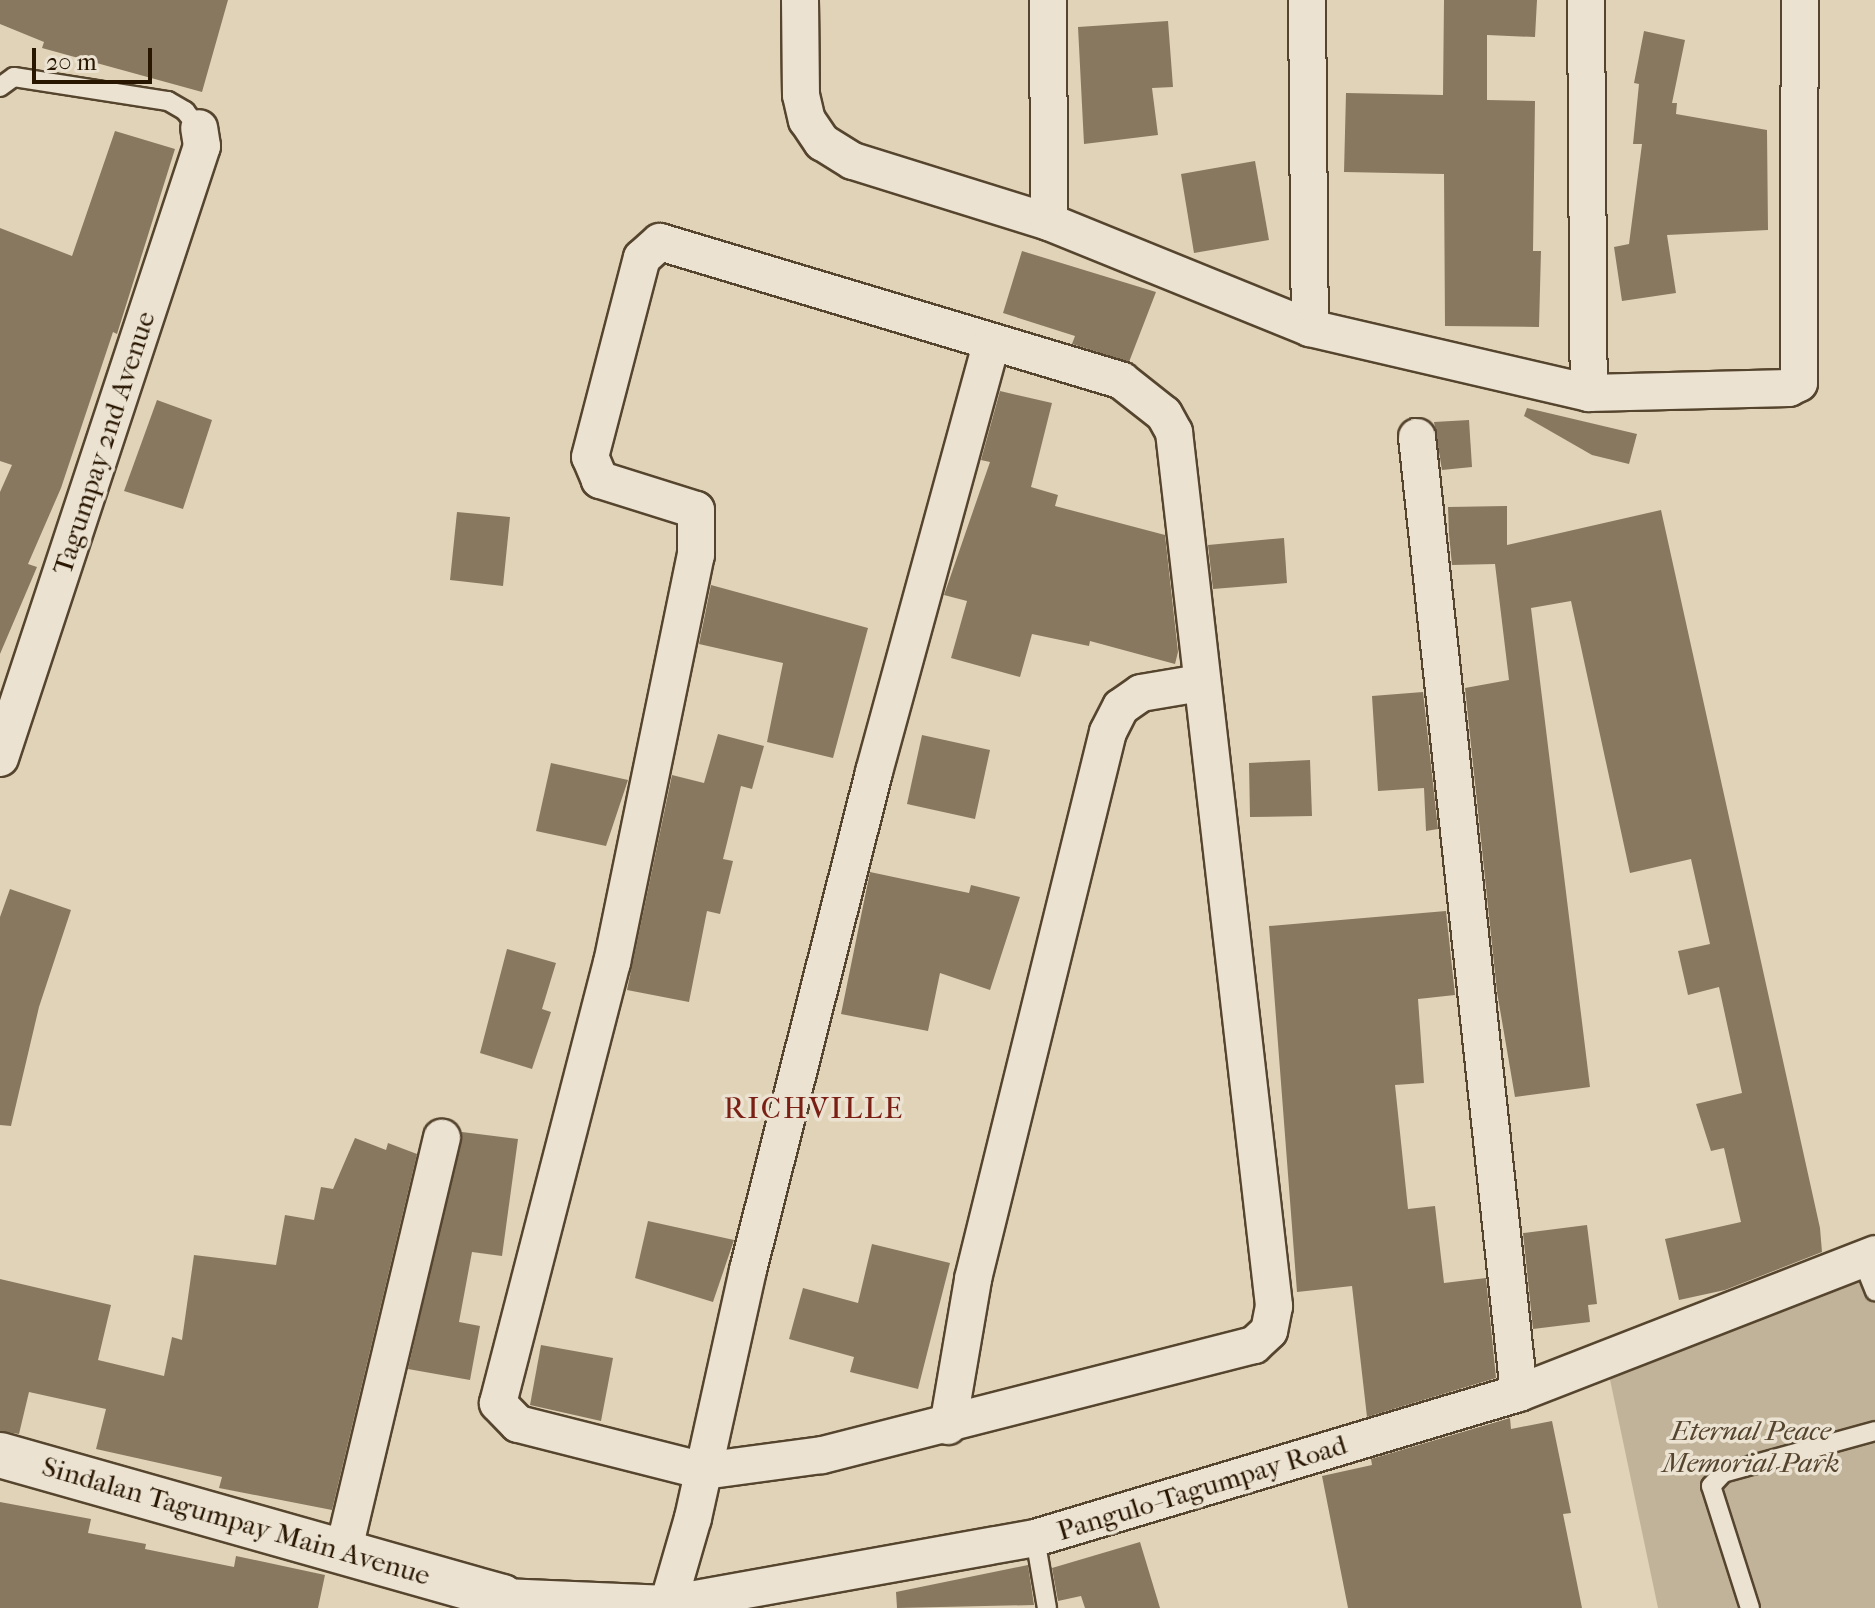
<!DOCTYPE html>
<html>
<head>
<meta charset="utf-8">
<style>
  body { margin:0 }
  #map { position:relative; width:1875px; height:1608px; overflow:hidden; background:#e0d3b8; font-family:"IM FELL French Canon",serif }
  div>[style] { position:absolute }
  [style*='--x'] { left:calc(var(--x)*1px); top:calc(var(--y)*1px); width:calc(var(--w)*1px); rotate:calc(var(--a)*1deg) }
  .green>* { inset:0; background:#c1b399 }
  .building>* { inset:0; background:#887860 }
  .roads { filter:drop-shadow(2px 0 #56452e) drop-shadow(-2px 0 #56452e) drop-shadow(0 2px #56452e) drop-shadow(0 -2px #56452e) }
  .service>* { height:18px; margin:-9px; padding:0 9px; transform-origin:9px; border-radius:9px; background:#ebe2d1 }
  .minor>* { height:36px; margin:-18px; padding:0 18px; transform-origin:18px; border-radius:18px; background:#ebe2d1 }
  .secondary>* { height:44px; margin:-22px; padding:0 22px; transform-origin:22px; border-radius:22px; background:#ebe2d1 }
  span { translate:-50% -50%; white-space:nowrap; text-align:center; line-height:1.15; -webkit-text-stroke:7px #ebe2d1; paint-order:stroke }
  .street-label { font-size:28px; color:#281600 }
  .park-label { font-size:28px; color:#56452e; font-style:italic }
  .neighbourhood-label { font-size:30px; color:#7a1f14; letter-spacing:2px }
  .scale { position:absolute; left:32px; top:48px; width:120px; height:36px; box-sizing:border-box; border:4px solid #281600; border-top:0; padding-left:10px; font-size:24px; line-height:28px; white-space:nowrap; color:#281600; -webkit-text-stroke:6px #ebe2d1; paint-order:stroke }
</style>
</head>
<body>
<div id="map">
  <div class="green">
    <i style="clip-path:polygon(1875px 1268px,1875px 1608px,1658px 1608px,1608px 1370px)"></i>
  </div>
  <div class="building">
    <i style="clip-path:polygon(0 0,228px 0,202px 92px,42px 48px,44px 42px,0 24px)"></i>
    <i style="clip-path:polygon(1444px 0,1537px 0,1535px 37px,1487px 35px,1487px 100px,1535px 101px,1533px 251px,1541px 251px,1539px 327px,1445px 326px,1444px 174px,1344px 172px,1346px 93px,1443px 95px)"></i>
    <i style="clip-path:polygon(1168px 21px,1173px 87px,1152px 88px,1158px 135px,1084px 144px,1078px 27px)"></i>
    <i style="clip-path:polygon(1644px 31px,1685px 40px,1672px 103px,1677px 103px,1676px 114px,1767px 130px,1768px 230px,1667px 235px,1676px 293px,1622px 301px,1614px 247px,1629px 244px,1642px 144px,1633px 144px,1639px 84px,1634px 83px)"></i>
    <i style="clip-path:polygon(115px 131px,175px 149px,117px 334px,113px 332px,61px 488px,28px 564px,37px 567px,0 654px,0 492px,12px 465px,0 461px,0 228px,72px 256px)"></i>
    <i style="clip-path:polygon(1255px 161px,1269px 240px,1194px 253px,1181px 174px)"></i>
    <i style="clip-path:polygon(1022px 251px,1156px 292px,1129px 362px,1072px 344px,1075px 336px,1003px 313px)"></i>
    <i style="clip-path:polygon(1000px 391px,1052px 403px,1031px 487px,1058px 495px,1055px 506px,1165px 535px,1178px 652px,1175px 664px,1090px 641px,1089px 646px,1032px 634px,1020px 677px,951px 658px,967px 601px,944px 595px,990px 462px,981px 460px)"></i>
    <i style="clip-path:polygon(157px 400px,212px 420px,183px 509px,124px 491px)"></i>
    <i style="clip-path:polygon(1527px 408px,1637px 434px,1629px 464px,1592px 455px,1524px 416px)"></i>
    <i style="clip-path:polygon(1469px 420px,1472px 467px,1442px 470px,1434px 422px)"></i>
    <i style="clip-path:polygon(1507px 506px,1507px 545px,1661px 510px,1820px 1228px,1822px 1252px,1725px 1290px,1679px 1300px,1665px 1239px,1741px 1222px,1724px 1148px,1711px 1151px,1696px 1104px,1742px 1093px,1719px 987px,1688px 995px,1678px 951px,1710px 944px,1691px 859px,1630px 873px,1571px 601px,1531px 608px,1590px 1087px,1515px 1097px,1497px 992px,1465px 688px,1509px 680px,1495px 564px,1452px 565px,1449px 534px,1448px 507px)"></i>
    <i style="clip-path:polygon(457px 512px,510px 517px,503px 586px,450px 580px)"></i>
    <i style="clip-path:polygon(1284px 538px,1287px 583px,1213px 589px,1208px 545px)"></i>
    <i style="clip-path:polygon(711px 585px,868px 628px,833px 758px,767px 742px,783px 663px,699px 644px)"></i>
    <i style="clip-path:polygon(1423px 692px,1438px 829px,1426px 831px,1424px 788px,1378px 791px,1372px 696px)"></i>
    <i style="clip-path:polygon(718px 734px,764px 746px,752px 789px,741px 786px,723px 859px,733px 861px,720px 914px,707px 911px,689px 1002px,627px 990px,672px 775px,704px 783px)"></i>
    <i style="clip-path:polygon(922px 735px,990px 750px,975px 819px,907px 804px)"></i>
    <i style="clip-path:polygon(1310px 760px,1312px 816px,1250px 817px,1249px 763px)"></i>
    <i style="clip-path:polygon(551px 763px,628px 780px,606px 846px,536px 831px)"></i>
    <i style="clip-path:polygon(870px 872px,969px 893px,971px 885px,1020px 897px,990px 990px,940px 973px,928px 1031px,841px 1014px)"></i>
    <i style="clip-path:polygon(10px 889px,71px 910px,39px 1007px,11px 1126px,0 1125px,0 917px)"></i>
    <i style="clip-path:polygon(1446px 911px,1455px 995px,1418px 999px,1424px 1083px,1395px 1085px,1408px 1209px,1435px 1206px,1444px 1283px,1486px 1278px,1496px 1378px,1367px 1417px,1352px 1286px,1297px 1292px,1269px 926px)"></i>
    <i style="clip-path:polygon(507px 949px,556px 963px,542px 1009px,551px 1012px,532px 1069px,480px 1053px)"></i>
    <i style="clip-path:polygon(462px 1132px,518px 1139px,502px 1256px,472px 1252px,459px 1322px,480px 1326px,470px 1380px,408px 1369px)"></i>
    <i style="clip-path:polygon(355px 1138px,386px 1150px,388px 1143px,417px 1154px,332px 1510px,219px 1488px,222px 1477px,96px 1449px,106px 1409px,29px 1392px,19px 1434px,0 1431px,0 1279px,111px 1305px,98px 1360px,164px 1376px,172px 1337px,182px 1340px,194px 1255px,276px 1265px,285px 1215px,314px 1220px,321px 1187px,333px 1189px)"></i>
    <i style="clip-path:polygon(648px 1221px,734px 1240px,713px 1302px,635px 1278px)"></i>
    <i style="clip-path:polygon(1587px 1225px,1597px 1304px,1588px 1305px,1590px 1322px,1533px 1329px,1523px 1233px)"></i>
    <i style="clip-path:polygon(872px 1244px,950px 1263px,918px 1389px,850px 1372px,854px 1357px,789px 1339px,803px 1288px,858px 1303px)"></i>
    <i style="clip-path:polygon(541px 1345px,613px 1358px,601px 1421px,530px 1405px)"></i>
    <i style="clip-path:polygon(1510px 1418px,1511px 1429px,1552px 1421px,1571px 1513px,1563px 1514px,1582px 1608px,1348px 1608px,1322px 1476px,1372px 1465px,1371px 1459px)"></i>
    <i style="clip-path:polygon(0 1502px,91px 1519px,88px 1533px,146px 1544px,145px 1549px,234px 1567px,236px 1556px,325px 1575px,318px 1608px,0 1608px)"></i>
    <i style="clip-path:polygon(1140px 1542px,1160px 1608px,1085px 1608px,1081px 1596px,1058px 1601px,1052px 1568px)"></i>
    <i style="clip-path:polygon(1028px 1565px,1034px 1605px,897px 1608px,896px 1592px)"></i>
  </div>
  <div class="roads">
    <div class="service">
      <i style="--x:0;--y:87;--w:17;--a:-36"></i>
      <i style="--x:14;--y:77;--w:156;--a:8.9"></i>
      <i style="--x:168;--y:101;--w:20;--a:30"></i>
      <i style="--x:185;--y:111;--w:22;--a:51"></i>
      <i style="--x:1862;--y:1259;--w:35;--a:68"></i>
      <i style="--x:1035;--y:1538;--w:71;--a:80.3"></i>
      <i style="--x:1750;--y:1608;--w:128;--a:-107.7"></i>
      <i style="--x:1711;--y:1486;--w:18;--a:-47"></i>
      <i style="--x:1723;--y:1473;--w:158;--a:-15.4"></i>
    </div>
    <div class="minor">
      <i style="--x:800;--y:0;--w:95;--a:89.4"></i>
      <i style="--x:801;--y:95;--w:26;--a:77"></i>
      <i style="--x:807;--y:120;--w:27;--a:56"></i>
      <i style="--x:822;--y:142;--w:36;--a:32"></i>
      <i style="--x:853;--y:161;--w:205;--a:17.3"></i>
      <i style="--x:1049;--y:222;--w:282;--a:22.1"></i>
      <i style="--x:1048;--y:0;--w:222;--a:89.7"></i>
      <i style="--x:1307;--y:0;--w:328;--a:89.5"></i>
      <i style="--x:1310;--y:328;--w:286;--a:13.1"></i>
      <i style="--x:1589;--y:393;--w:200;--a:-1.4"></i>
      <i style="--x:1789;--y:388;--w:11;--a:-27"></i>
      <i style="--x:1799;--y:383;--w:383;--a:-89.9"></i>
      <i style="--x:1586;--y:0;--w:393;--a:89.6"></i>
      <i style="--x:660;--y:242;--w:482;--a:16.7"></i>
      <i style="--x:1122;--y:381;--w:53;--a:38.2"></i>
      <i style="--x:1164;--y:414;--w:21;--a:61"></i>
      <i style="--x:1174;--y:432;--w:880;--a:83.47"></i>
      <i style="--x:1274;--y:1306;--w:25;--a:101"></i>
      <i style="--x:1269;--y:1331;--w:21;--a:137"></i>
      <i style="--x:1254;--y:1345;--w:446;--a:165.7"></i>
      <i style="--x:822;--y:1455;--w:119;--a:172.3"></i>
      <i style="--x:704;--y:1471;--w:192;--a:-165.8"></i>
      <i style="--x:518;--y:1424;--w:29;--a:-134"></i>
      <i style="--x:498;--y:1403;--w:455;--a:-75.5"></i>
      <i style="--x:612;--y:963;--w:417;--a:-78.4"></i>
      <i style="--x:696;--y:555;--w:45;--a:-90"></i>
      <i style="--x:696;--y:510;--w:101;--a:-162.6"></i>
      <i style="--x:600;--y:480;--w:25;--a:-113"></i>
      <i style="--x:590;--y:457;--w:206;--a:-75.4"></i>
      <i style="--x:642;--y:258;--w:24;--a:-42"></i>
      <i style="--x:1417;--y:437;--w:961;--a:83.91"></i>
      <i style="--x:0;--y:758;--w:644;--a:-71.73"></i>
      <i style="--x:202;--y:146;--w:18;--a:-99"></i>
      <i style="--x:948;--y:1426;--w:149;--a:-80.3"></i>
      <i style="--x:973;--y:1279;--w:563;--a:-76.14"></i>
      <i style="--x:1108;--y:732;--w:28;--a:-63"></i>
      <i style="--x:1121;--y:707;--w:24;--a:-35"></i>
      <i style="--x:1141;--y:693;--w:60;--a:-9.6"></i>
      <i style="--x:343;--y:1553;--w:427;--a:-76.6"></i>
      <i style="--x:502;--y:1597;--w:166;--a:2.4"></i>
      <i style="--x:668;--y:1604;--w:373;--a:-10.2"></i>
      <i style="--x:1035;--y:1538;--w:505;--a:-16.68"></i>
      <i style="--x:1519;--y:1393;--w:382;--a:-21.3"></i>
      <i style="--x:668;--y:1604;--w:90;--a:-73.8"></i>
      <i style="--x:693;--y:1518;--w:254;--a:-77.5"></i>
      <i style="--x:748;--y:1270;--w:514;--a:-75.8"></i>
      <i style="--x:874;--y:772;--w:445;--a:-74.7"></i>
    </div>
    <div class="secondary">
      <i style="--x:0;--y:1455;--w:522;--a:15.79"></i>
      <i style="--x:502;--y:1597;--w:16;--a:45"></i>
    </div>
  </div>
  <div class="street-label">
    <span style="left:104px;top:443px;rotate:-72deg">Tagumpay 2nd Avenue</span>
    <span style="left:1202px;top:1488px;rotate:-17deg">Pangulo-Tagumpay Road</span>
    <span style="left:236px;top:1521px;rotate:16deg">Sindalan Tagumpay Main Avenue</span>
  </div>
  <div class="park-label">
    <span style="left:1751px;top:1447px">Eternal Peace<br>Memorial Park</span>
  </div>
  <div class="neighbourhood-label">
    <span style="left:814px;top:1109px">RICHVILLE</span>
  </div>
  <div class="scale">20 m</div>
</div>
</body>
</html>
